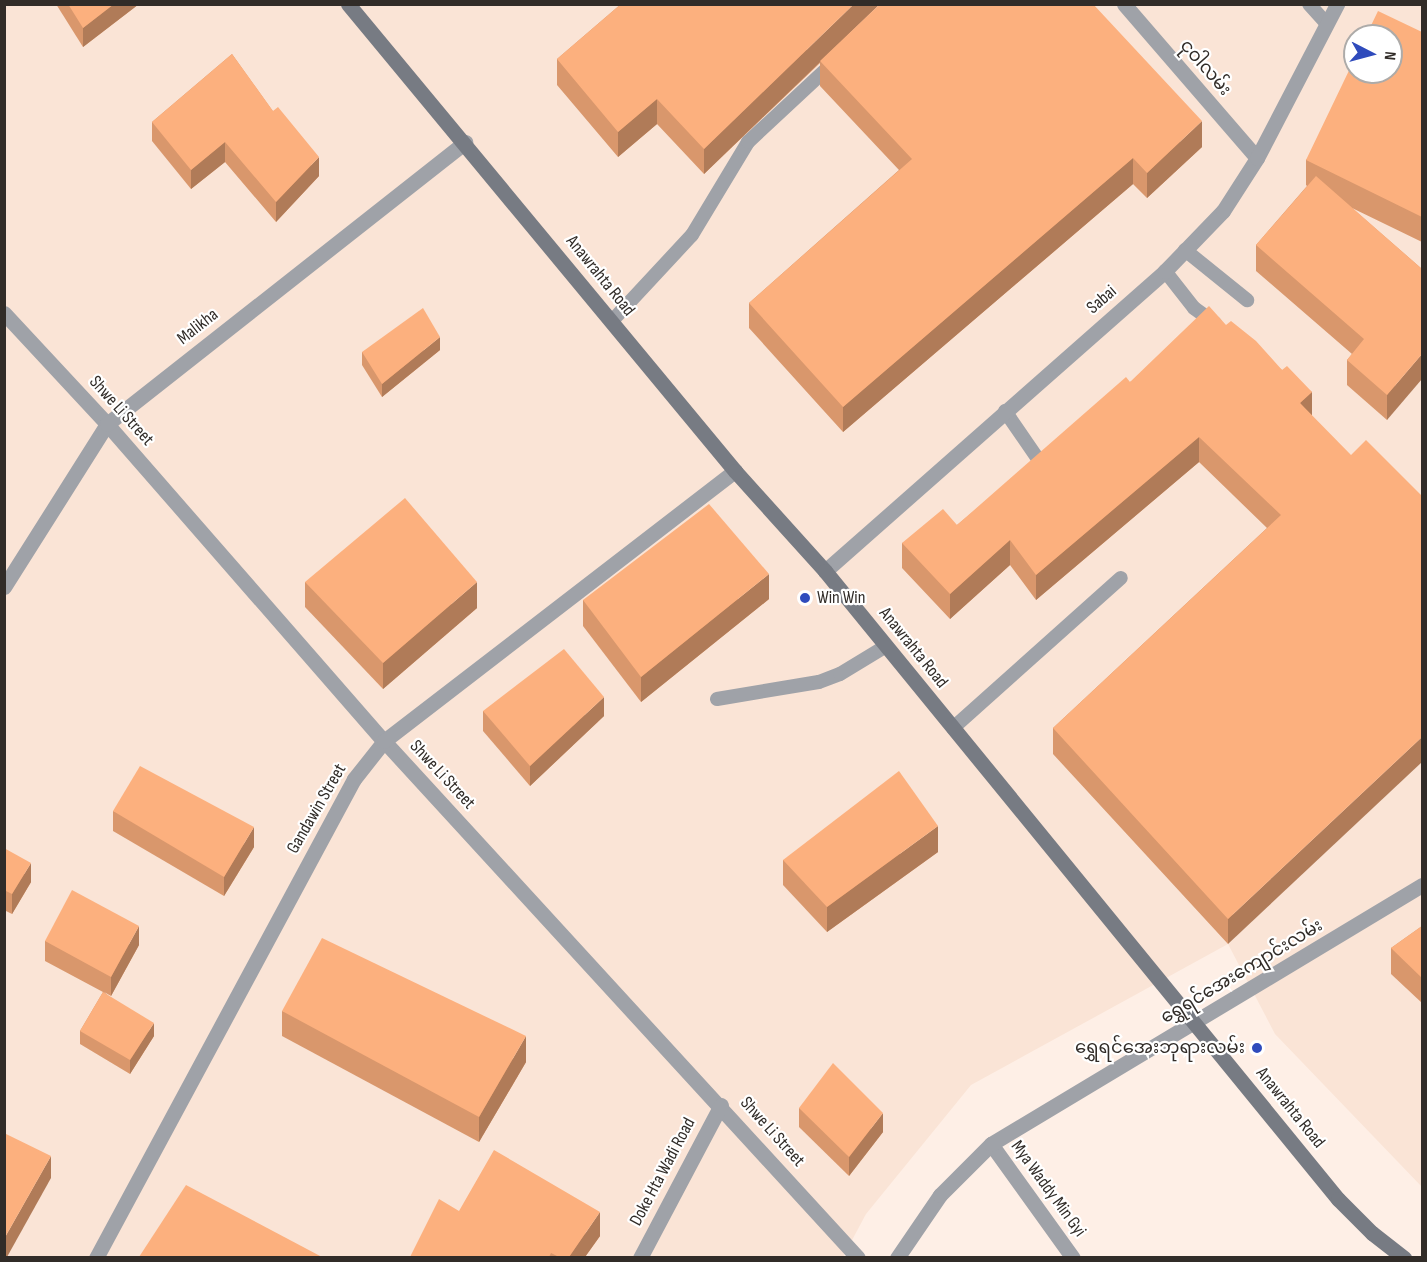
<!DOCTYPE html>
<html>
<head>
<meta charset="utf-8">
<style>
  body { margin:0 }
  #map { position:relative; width:1427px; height:1262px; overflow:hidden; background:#feefe6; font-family:"Sofia Sans Condensed","Noto Sans Myanmar",sans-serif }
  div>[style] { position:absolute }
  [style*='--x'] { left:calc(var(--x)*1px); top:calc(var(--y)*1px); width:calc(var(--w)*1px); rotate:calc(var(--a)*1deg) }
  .built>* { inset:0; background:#fae4d6 }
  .service>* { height:14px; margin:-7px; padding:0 7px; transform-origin:7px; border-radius:7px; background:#9fa2a8 }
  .minor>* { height:15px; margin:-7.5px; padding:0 7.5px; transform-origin:7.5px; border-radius:7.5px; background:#9fa2a8 }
  .tertiary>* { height:15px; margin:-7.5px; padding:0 7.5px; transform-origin:7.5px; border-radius:7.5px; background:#9fa2a8 }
  .secondary>* { height:15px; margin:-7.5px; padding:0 7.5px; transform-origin:7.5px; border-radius:7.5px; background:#777b83 }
  .wall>* { inset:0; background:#d9976c }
  .shaded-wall>* { inset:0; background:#b07b58 }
  .building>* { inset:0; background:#fcb07e }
  .dots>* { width:16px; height:16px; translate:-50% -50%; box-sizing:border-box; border:3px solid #fff; border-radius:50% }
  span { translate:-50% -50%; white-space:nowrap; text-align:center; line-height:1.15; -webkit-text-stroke:4.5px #fff; paint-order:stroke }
  .street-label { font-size:18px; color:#312c28 }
  .poi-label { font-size:18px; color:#312c28 }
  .left { translate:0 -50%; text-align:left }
  .right { translate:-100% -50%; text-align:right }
  .frame { position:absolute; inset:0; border:6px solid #312c28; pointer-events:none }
  .north { position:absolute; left:1343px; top:24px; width:60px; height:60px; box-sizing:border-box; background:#fff; border:2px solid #adaba9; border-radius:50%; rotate:96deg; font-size:16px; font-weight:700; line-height:24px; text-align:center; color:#312c28 }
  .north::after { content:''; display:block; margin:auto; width:21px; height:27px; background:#2f4bbc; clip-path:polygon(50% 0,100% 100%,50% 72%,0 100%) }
</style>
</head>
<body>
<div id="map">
  <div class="built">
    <i style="clip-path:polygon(evenodd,5px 5px,1422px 5px,1422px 1187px,1275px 1034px,1228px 944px,971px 1085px,866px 1214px,843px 1257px,5px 1258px,5px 5px,1355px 36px,1391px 36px,1391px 72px,1355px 72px,1355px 36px)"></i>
  </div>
  <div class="service">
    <i style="--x:1309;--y:4;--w:27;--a:48"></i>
    <i style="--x:1185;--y:250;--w:80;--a:38.9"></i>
    <i style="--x:1165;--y:271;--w:47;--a:51.9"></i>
    <i style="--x:1194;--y:308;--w:26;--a:36"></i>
    <i style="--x:612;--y:321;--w:117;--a:-47.1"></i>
    <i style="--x:692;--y:235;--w:109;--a:-58.9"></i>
    <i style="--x:748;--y:142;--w:115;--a:-42.9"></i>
    <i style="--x:1005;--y:411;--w:62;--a:55.5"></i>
    <i style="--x:717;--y:699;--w:103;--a:-9.5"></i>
    <i style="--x:819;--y:682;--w:22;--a:-21"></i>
    <i style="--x:840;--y:674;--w:54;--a:-31.3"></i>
    <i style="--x:953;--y:728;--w:225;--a:-41.8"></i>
  </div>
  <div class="minor">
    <i style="--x:1124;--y:4;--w:203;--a:49.2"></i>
    <i style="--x:4;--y:313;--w:151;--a:47.1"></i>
    <i style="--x:107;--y:424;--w:421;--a:48.9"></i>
    <i style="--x:384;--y:741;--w:701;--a:47.48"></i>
    <i style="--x:825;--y:571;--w:453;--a:-41.4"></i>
    <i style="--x:1165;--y:271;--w:83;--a:-46"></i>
    <i style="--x:1223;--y:211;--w:63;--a:-57.3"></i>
    <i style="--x:1257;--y:158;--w:174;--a:-62.5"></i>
    <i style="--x:4;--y:587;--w:193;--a:-57.7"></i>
    <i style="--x:107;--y:424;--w:456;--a:-38.2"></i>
    <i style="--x:991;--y:1144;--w:140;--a:54.3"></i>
    <i style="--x:96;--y:1258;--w:544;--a:-61.69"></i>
    <i style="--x:354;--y:779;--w:48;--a:-51.7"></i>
    <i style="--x:384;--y:741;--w:443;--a:-37.6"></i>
    <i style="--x:640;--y:1258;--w:173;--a:-62.1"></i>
  </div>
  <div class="tertiary">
    <i style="--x:897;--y:1258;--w:76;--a:-55.7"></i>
    <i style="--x:940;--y:1195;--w:72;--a:-45"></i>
    <i style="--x:991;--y:1144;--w:503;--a:-31"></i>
  </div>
  <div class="secondary">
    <i style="--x:348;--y:4;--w:607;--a:50.35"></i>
    <i style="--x:735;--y:471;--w:135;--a:48"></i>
    <i style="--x:825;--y:571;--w:811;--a:50.76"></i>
    <i style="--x:1338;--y:1199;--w:48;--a:45"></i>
    <i style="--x:1372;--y:1233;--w:41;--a:38"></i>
  </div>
  <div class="wall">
    <i style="clip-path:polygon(56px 4px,139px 4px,83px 47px)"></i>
    <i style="clip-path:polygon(621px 4px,1202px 147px,1147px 198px,1133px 184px,843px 432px,749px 328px,749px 303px,899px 170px,820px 86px,820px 63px,704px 174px,657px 124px,618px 157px,557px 85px,557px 59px)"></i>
    <i style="clip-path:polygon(1422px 32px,1422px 242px,1352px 208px,1422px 269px,1387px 420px,1347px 385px,1347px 360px,1352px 354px,1256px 271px,1256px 245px,1307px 186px,1306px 185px,1306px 160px)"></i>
    <i style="clip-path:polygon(232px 54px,319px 176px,276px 222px,225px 162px,191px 189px,152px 141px,152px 122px)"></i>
    <i style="clip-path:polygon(1226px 325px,1282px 370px,1312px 392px,1228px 944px,1053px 754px,1053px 728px,1267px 528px,1199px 462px,1036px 600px,1010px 565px,950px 619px,902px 568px,902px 543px,957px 525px,1130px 382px)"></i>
    <i style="clip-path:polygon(440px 350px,382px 397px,362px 365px,362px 352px)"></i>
    <i style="clip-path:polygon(305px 582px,477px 608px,383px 689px,305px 607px)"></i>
    <i style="clip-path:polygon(769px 599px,641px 702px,583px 626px,583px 600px)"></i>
    <i style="clip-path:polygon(483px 711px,604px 716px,530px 786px,483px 731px)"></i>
    <i style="clip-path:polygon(113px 811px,254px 847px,224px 896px,113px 831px)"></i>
    <i style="clip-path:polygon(4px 848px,31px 882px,12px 914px,4px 910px)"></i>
    <i style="clip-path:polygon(938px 852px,827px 932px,783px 885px,783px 860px)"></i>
    <i style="clip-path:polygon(1422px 926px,1422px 1003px,1391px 974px,1391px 948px)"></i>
    <i style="clip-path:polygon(45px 941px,139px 945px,111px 996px,104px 992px,154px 1036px,130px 1074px,80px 1044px,80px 1031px,103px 992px,45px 961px)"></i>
    <i style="clip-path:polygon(282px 1011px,526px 1062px,479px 1142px,282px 1036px)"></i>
    <i style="clip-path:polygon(799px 1108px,883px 1132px,849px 1176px,799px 1127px)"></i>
    <i style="clip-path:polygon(459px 1211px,600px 1236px,585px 1257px,410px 1257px)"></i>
  </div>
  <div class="shaded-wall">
    <i style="clip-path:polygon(114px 4px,139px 4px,83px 47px,83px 28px)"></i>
    <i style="clip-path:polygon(854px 4px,880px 4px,704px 174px,704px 149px)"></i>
    <i style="clip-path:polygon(657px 99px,657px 124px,618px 157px,618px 132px)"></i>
    <i style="clip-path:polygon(1202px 121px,1202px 147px,1147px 198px,1147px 173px)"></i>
    <i style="clip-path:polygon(225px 142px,225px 162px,191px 189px,191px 170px)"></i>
    <i style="clip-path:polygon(319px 157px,319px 176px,276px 222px,276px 202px)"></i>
    <i style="clip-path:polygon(1133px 158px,1133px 184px,843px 432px,843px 407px)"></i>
    <i style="clip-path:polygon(440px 337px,440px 350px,382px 397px,382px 384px)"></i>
    <i style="clip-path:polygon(1422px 354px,1422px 379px,1387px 420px,1387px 395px)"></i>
    <i style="clip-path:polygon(1312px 392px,1312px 417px,1300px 403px)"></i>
    <i style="clip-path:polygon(1199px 437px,1199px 462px,1036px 600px,1036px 575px)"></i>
    <i style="clip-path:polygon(1010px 540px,1010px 565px,950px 619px,950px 594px)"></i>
    <i style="clip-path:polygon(769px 574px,769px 599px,641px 702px,641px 677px)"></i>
    <i style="clip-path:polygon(477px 582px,477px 608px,383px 689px,383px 663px)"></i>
    <i style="clip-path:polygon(604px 697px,604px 716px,530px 786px,530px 766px)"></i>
    <i style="clip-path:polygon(1422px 737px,1422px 762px,1228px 944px,1228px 919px)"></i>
    <i style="clip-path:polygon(938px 826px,938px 852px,827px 932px,827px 907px)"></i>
    <i style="clip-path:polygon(254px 827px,254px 847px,224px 896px,224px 877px)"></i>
    <i style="clip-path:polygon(31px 863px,31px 882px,12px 914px,12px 894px)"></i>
    <i style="clip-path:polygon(139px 926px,139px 945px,111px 996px,111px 977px)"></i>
    <i style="clip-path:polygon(154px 1023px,154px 1036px,130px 1074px,130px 1060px)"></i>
    <i style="clip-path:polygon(526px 1036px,526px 1062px,479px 1142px,479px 1117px)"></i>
    <i style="clip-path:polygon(883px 1113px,883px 1132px,849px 1176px,849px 1157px)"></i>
    <i style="clip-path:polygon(51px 1156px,51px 1178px,7px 1257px,4px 1257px,4px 1239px)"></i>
    <i style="clip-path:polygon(600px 1212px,600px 1236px,585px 1257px,569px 1257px)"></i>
  </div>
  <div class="building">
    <i style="clip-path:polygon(68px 4px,114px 4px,83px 28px)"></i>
    <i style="clip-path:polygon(621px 4px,854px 4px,704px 149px,657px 99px,618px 132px,557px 59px)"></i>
    <i style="clip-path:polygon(880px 4px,1093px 4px,1202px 121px,1147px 173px,1133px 158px,843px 407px,749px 303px,912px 159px,820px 61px)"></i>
    <i style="clip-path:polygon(1378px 11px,1422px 32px,1422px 217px,1306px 160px,1355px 58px,1355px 72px,1391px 72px,1391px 36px,1366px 36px)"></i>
    <i style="clip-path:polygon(232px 54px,273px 111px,278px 107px,319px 157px,276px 202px,225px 142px,191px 170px,152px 122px)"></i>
    <i style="clip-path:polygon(1316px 176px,1422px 269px,1422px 354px,1387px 395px,1347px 360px,1364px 339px,1256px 245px)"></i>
    <i style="clip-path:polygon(1209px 306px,1226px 325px,1231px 321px,1256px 341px,1282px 370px,1287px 366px,1312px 392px,1300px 403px,1351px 455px,1366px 440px,1422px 496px,1422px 737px,1228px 919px,1053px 728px,1281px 515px,1199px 437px,1036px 575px,1010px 540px,950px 594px,902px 543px,943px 509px,957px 525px,1126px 377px,1130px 382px)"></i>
    <i style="clip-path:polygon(423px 308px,440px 337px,382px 384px,362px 352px)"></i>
    <i style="clip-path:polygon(405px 498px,477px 582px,383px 663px,305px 582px)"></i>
    <i style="clip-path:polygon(709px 504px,769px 574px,641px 677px,583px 600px)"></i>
    <i style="clip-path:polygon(564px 649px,604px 697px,530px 766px,483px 711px)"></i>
    <i style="clip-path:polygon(140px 766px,254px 827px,224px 877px,113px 811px)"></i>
    <i style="clip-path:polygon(899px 771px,938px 826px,827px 907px,783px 860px)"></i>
    <i style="clip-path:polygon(4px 848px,31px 863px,12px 894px,4px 890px)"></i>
    <i style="clip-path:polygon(72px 890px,139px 926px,111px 977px,45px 941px)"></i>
    <i style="clip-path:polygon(1422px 926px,1422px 978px,1391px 948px)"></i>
    <i style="clip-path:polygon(322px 938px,526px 1036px,479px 1117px,282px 1011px)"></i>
    <i style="clip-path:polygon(103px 992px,154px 1023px,130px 1060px,80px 1031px)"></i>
    <i style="clip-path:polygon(833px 1063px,883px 1113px,849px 1157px,799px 1108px)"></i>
    <i style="clip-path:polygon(4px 1133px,51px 1156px,4px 1239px)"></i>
    <i style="clip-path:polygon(494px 1150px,600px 1212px,569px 1257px,559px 1257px,551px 1253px,549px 1257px,410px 1257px,439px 1199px,459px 1211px)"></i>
    <i style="clip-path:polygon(186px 1185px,322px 1257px,139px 1257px)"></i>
  </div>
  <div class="dots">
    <i style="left:805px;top:598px;background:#2f4bbc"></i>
    <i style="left:1257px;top:1048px;background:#2f4bbc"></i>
  </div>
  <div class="street-label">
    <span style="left:1205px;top:68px;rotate:49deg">ငုဝါလမ်း</span>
    <span style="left:600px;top:276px;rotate:51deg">Anawrahta Road</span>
    <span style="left:1102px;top:300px;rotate:-41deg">Sabai</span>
    <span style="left:198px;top:327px;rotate:-38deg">Malikha</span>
    <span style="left:121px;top:411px;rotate:48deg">Shwe Li Street</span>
    <span style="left:913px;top:648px;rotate:51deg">Anawrahta Road</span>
    <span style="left:442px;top:775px;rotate:47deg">Shwe Li Street</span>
    <span style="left:317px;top:809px;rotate:-60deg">Gandawin Street</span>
    <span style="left:1242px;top:972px;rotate:-31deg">ရွှေရင်အေးကျောင်းလမ်း</span>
    <span style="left:1290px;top:1108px;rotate:51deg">Anawrahta Road</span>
    <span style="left:772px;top:1132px;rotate:48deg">Shwe Li Street</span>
    <span style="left:663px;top:1172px;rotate:-62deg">Doke Hta Wadi Road</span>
    <span style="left:1048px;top:1189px;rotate:54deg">Mya Waddy Min Gyi</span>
  </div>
  <div class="poi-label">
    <span class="left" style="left:817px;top:598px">Win Win</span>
    <span class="right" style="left:1245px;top:1048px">ရွှေရင်အေးဘုရားလမ်း</span>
  </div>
  <div class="frame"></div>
  <div class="north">N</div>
</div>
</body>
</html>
